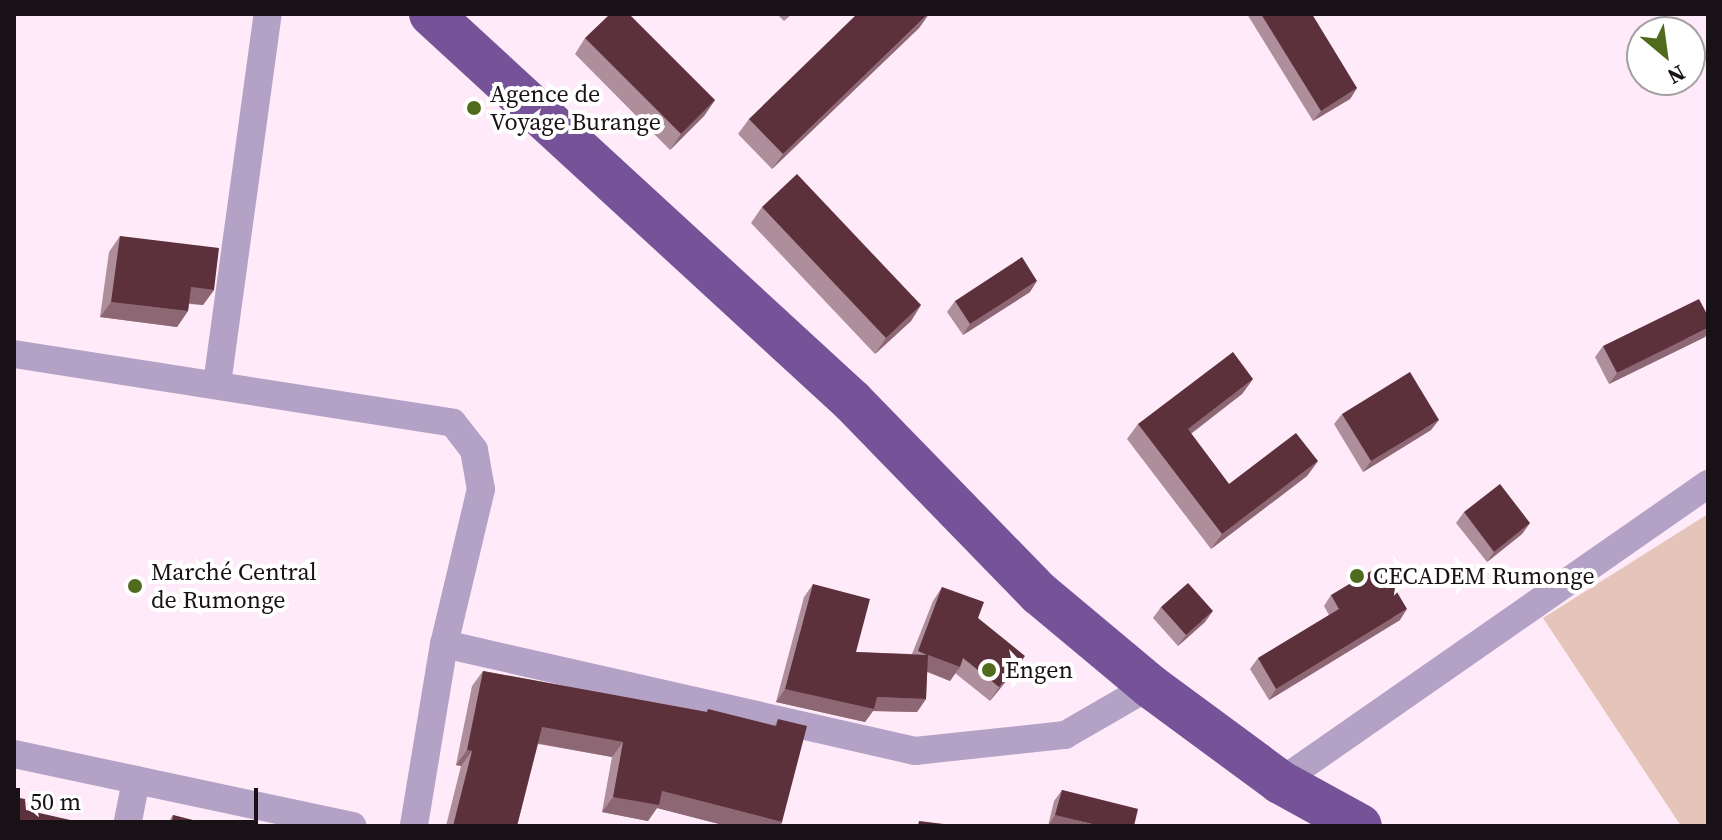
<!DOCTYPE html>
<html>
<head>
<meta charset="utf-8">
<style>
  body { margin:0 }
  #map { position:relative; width:1722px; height:840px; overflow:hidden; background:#feeaf8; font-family:"Source Serif 4",serif }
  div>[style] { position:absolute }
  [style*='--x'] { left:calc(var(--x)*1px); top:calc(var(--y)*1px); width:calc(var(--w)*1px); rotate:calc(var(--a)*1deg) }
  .green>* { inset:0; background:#e5c4ba }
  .minor>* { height:28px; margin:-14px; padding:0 14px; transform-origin:14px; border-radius:14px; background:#b3a1c6 }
  .trunk>* { height:44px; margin:-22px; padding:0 22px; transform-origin:22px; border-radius:22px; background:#765298 }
  .wall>* { inset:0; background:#ae8e9a }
  .shaded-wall>* { inset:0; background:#8d6874 }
  .building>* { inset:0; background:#5d313b }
  .dots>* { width:22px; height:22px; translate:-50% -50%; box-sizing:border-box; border:4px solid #fff; border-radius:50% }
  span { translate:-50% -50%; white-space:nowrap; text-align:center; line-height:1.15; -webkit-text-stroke:8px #fff; paint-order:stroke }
  .poi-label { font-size:24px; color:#181116 }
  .left { translate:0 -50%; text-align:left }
  .frame { position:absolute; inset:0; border:16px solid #181116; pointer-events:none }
  .north { position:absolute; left:1626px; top:16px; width:80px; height:80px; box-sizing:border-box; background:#fff; border:2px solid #a3a0a2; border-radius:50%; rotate:151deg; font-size:22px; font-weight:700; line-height:32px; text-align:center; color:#181116 }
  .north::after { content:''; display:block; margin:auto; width:28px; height:36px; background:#516b1d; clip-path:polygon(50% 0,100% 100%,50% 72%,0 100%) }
  .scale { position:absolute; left:16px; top:788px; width:242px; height:36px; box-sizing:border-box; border:4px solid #181116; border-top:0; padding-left:10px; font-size:24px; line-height:28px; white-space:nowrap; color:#181116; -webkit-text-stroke:6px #fff; paint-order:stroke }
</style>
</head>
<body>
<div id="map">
  <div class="green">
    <i style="clip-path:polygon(1708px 514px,1708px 826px,1681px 826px,1543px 618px)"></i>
  </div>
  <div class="minor">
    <i style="--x:14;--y:354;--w:444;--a:8.9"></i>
    <i style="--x:453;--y:423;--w:34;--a:52"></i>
    <i style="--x:474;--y:450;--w:40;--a:80"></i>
    <i style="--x:481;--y:489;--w:159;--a:103.4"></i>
    <i style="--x:444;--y:644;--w:184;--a:99.4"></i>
    <i style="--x:217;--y:384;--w:373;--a:-82.2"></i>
    <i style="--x:444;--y:644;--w:483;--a:12.8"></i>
    <i style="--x:915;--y:751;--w:151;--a:-6.1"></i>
    <i style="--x:1065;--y:735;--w:98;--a:-30"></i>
    <i style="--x:14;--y:754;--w:346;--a:12"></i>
    <i style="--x:1280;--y:782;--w:522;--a:-34.85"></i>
    <i style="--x:127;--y:826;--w:47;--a:-78.9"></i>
  </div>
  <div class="trunk">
    <i style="--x:431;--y:14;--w:572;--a:42.59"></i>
    <i style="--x:852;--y:401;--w:269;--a:45.8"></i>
    <i style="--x:1040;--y:594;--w:143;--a:39.9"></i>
    <i style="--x:1150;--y:686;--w:162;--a:36.4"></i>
    <i style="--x:1280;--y:782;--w:91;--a:28.8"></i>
  </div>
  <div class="wall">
    <i style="clip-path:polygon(777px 14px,792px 14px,784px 21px)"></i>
    <i style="clip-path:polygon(929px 14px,919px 28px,772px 169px,738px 134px,749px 119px)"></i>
    <i style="clip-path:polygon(1247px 14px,1297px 14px,1357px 88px,1350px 99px,1313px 121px)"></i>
    <i style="clip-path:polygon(585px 38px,715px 100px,704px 116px,670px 150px,575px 54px)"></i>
    <i style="clip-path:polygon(762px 207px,921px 305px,911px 321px,875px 354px,751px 223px)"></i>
    <i style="clip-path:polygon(120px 236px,214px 290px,203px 305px,189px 304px,188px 311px,177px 327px,100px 317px,109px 252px)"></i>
    <i style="clip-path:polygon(1030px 292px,963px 335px,947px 312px,955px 301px)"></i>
    <i style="clip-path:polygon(1705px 337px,1609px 384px,1595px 357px,1603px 346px)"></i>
    <i style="clip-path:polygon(1253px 379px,1242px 394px,1191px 434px,1229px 484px,1318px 461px,1307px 476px,1211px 549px,1127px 439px,1138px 424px)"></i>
    <i style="clip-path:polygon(1342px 414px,1431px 430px,1363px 472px,1334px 424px)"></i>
    <i style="clip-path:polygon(1464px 512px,1530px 523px,1522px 534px,1487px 562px,1456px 523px)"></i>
    <i style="clip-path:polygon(813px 584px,856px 652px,912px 654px,933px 601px,942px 587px,978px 618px,1015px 670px,990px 701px,955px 673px,950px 681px,927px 672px,926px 699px,917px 712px,873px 711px,865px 722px,776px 702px,804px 597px)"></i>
    <i style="clip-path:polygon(1331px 595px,1400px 620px,1269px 700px,1250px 669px,1258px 658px,1329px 615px,1324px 606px)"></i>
    <i style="clip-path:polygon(1161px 607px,1205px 622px,1178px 646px,1153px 618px)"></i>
    <i style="clip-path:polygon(483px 671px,706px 712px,708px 709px,774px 726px,778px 719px,782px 822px,780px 826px,727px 826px,657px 808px,648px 821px,602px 812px,612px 757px,538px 744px,517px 826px,446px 826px,461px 766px,456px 765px,472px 686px)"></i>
    <i style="clip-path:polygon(1062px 790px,1138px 809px,1048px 826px,1054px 801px)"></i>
    <i style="clip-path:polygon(173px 815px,216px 826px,166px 826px)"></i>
  </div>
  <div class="shaded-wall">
    <i style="clip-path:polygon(929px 14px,919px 28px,772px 169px,783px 154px)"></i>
    <i style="clip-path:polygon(1357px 88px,1350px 99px,1313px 121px,1321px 111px)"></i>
    <i style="clip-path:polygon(715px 100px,704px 116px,670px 150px,681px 134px)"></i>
    <i style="clip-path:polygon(1037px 281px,1030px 292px,963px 335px,970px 324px)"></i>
    <i style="clip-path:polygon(191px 287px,214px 290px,203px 305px,180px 302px)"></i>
    <i style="clip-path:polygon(111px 302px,188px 311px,177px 327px,100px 317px)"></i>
    <i style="clip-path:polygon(921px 305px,911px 321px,875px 354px,886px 338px)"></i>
    <i style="clip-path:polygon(1708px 328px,1708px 332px,1705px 337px,1609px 384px,1617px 373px)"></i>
    <i style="clip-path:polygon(1253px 379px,1242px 394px,1177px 444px,1188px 429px)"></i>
    <i style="clip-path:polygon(1439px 420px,1431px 430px,1363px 472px,1371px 461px)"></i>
    <i style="clip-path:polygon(1318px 461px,1307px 476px,1211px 549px,1222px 534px)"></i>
    <i style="clip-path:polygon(1530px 523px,1522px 534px,1487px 562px,1494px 552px)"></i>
    <i style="clip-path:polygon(1407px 609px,1400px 620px,1269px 700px,1276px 689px)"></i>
    <i style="clip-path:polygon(1213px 611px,1205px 622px,1178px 646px,1186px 635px)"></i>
    <i style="clip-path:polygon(928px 655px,960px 667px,950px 681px,919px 668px)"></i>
    <i style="clip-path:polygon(1025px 656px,1015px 670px,990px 701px,999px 687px)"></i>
    <i style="clip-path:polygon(785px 689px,877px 697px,926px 699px,917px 712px,873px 711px,865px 722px,776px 702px)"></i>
    <i style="clip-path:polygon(542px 727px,623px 742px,612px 757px,531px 742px)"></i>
    <i style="clip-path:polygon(467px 750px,472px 751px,461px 766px,456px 765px)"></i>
    <i style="clip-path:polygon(662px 791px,782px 822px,780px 826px,727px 826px,657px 808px,648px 821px,602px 812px,613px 797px)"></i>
    <i style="clip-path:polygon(1055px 815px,1100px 826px,1048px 826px)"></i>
  </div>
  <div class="building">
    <i style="clip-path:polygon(610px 14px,629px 14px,715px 100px,681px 134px,585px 38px)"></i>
    <i style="clip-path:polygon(857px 14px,928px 14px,783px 154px,749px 119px)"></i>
    <i style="clip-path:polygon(1261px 14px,1312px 14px,1357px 88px,1321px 111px)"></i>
    <i style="clip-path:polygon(797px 174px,921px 305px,886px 338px,762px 207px)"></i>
    <i style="clip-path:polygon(120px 236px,219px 248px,214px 290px,191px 287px,188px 311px,111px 302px)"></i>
    <i style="clip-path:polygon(1022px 257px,1037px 281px,970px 324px,955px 301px)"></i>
    <i style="clip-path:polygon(1699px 299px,1708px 316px,1708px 328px,1617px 373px,1603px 346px)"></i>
    <i style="clip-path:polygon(1233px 352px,1253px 379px,1188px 429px,1229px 484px,1296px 433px,1318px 461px,1222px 534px,1138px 424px)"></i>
    <i style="clip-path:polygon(1410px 372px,1439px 420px,1371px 461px,1342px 414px)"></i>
    <i style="clip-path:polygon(1500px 484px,1530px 523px,1494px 552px,1464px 512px)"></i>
    <i style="clip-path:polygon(1381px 565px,1407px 609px,1276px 689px,1258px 658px,1339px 609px,1331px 595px)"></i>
    <i style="clip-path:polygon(1188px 583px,1213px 611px,1186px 635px,1161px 607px)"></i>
    <i style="clip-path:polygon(813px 584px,870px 599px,856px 652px,927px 655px,918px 651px,942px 587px,984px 602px,978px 618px,1025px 656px,999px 687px,963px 658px,960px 667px,928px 655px,926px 699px,877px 697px,874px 709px,785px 689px)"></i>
    <i style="clip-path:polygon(483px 671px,707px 712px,708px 709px,776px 726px,778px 719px,807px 726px,782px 822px,662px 791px,659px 805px,613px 797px,623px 742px,542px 727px,517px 826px,453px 826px,472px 751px,467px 750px)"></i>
    <i style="clip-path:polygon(1062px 790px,1138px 809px,1134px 826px,1100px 826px,1055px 815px)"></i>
    <i style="clip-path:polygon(14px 797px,25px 799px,26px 810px,79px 822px,80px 826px,14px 826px)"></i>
    <i style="clip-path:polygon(173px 815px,216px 826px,171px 826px)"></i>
    <i style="clip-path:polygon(919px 821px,960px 826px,918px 826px)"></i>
  </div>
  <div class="dots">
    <i style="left:474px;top:108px;background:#516b1d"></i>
    <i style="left:1357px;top:576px;background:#516b1d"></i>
    <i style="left:135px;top:586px;background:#516b1d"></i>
    <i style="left:989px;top:670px;background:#516b1d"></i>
  </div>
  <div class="poi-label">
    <span class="left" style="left:490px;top:108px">Agence de<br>Voyage Burange</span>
    <span class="left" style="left:151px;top:586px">Marché Central<br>de Rumonge</span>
    <span class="left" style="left:1373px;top:576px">CECADEM Rumonge</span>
    <span class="left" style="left:1005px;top:670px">Engen</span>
  </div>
  <div class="frame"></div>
  <div class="north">N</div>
  <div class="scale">50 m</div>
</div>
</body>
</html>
